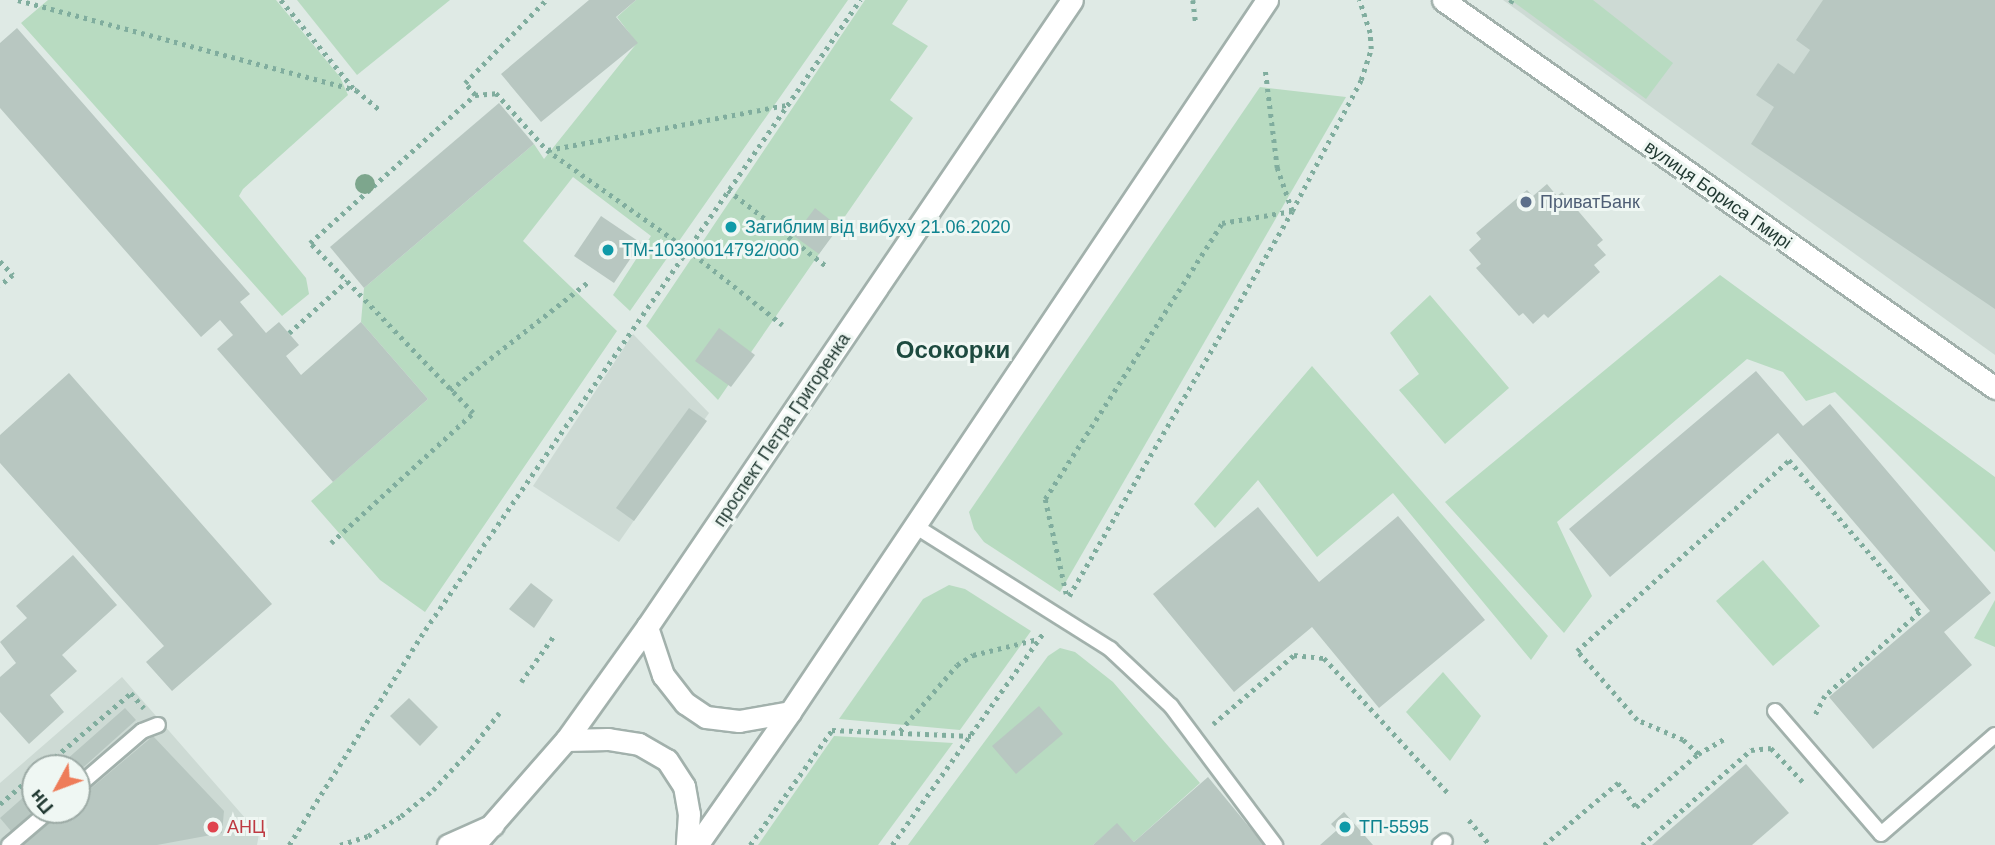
<!DOCTYPE html>
<html>
<head>
<meta charset="utf-8">
<style>
  body { margin:0 }
  #map { position:relative; width:1995px; height:845px; overflow:hidden; background:#dfeae5; font-family:Arial,sans-serif }
  div>[style] { position:absolute }
  [style*='--x'] { left:calc(var(--x)*1px); top:calc(var(--y)*1px); width:calc(var(--w)*1px); rotate:calc(var(--a)*1deg) }
  .built>* { inset:0; background:#cddad4 }
  .green>* { inset:0; background:#b8dbc1 }
  .building>* { inset:0; background:#b8c7c1 }
  .path>* { height:4.5px; margin-top:-2.25px; transform-origin:0; background:repeating-linear-gradient(90deg,#80ad9e 0 3.5px,transparent 0 8.5px) }
  .roads { filter:drop-shadow(2px 0 #a2b1ac) drop-shadow(-2px 0 #a2b1ac) drop-shadow(0 2px #a2b1ac) drop-shadow(0 -2px #a2b1ac) }
  .service>* { height:14px; margin:-7px; padding:0 7px; transform-origin:7px; border-radius:7px; background:#fff }
  .minor>* { height:21px; margin:-10.5px; padding:0 10.5px; transform-origin:10.5px; border-radius:10.5px; background:#fff }
  .tertiary>* { height:21px; margin:-10.5px; padding:0 10.5px; transform-origin:10.5px; border-radius:10.5px; background:#fff }
  .trees>* { width:20px; height:20px; margin:-10px; border-radius:50%; background:#7da68d }
  .dots>* { width:19px; height:19px; translate:-50% -50%; box-sizing:border-box; border:4px solid #eff7f3; border-radius:50% }
  span { translate:-50% -50%; white-space:nowrap; text-align:center; line-height:1.15; -webkit-text-stroke:6px #eff7f3; paint-order:stroke }
  .street-label { font-size:18px; color:#213932 }
  .service-label { font-size:18px; color:#4e5e75 }
  .left { translate:0 -50%; text-align:left }
  .culture-label { font-size:18px; color:#0d838f }
  .health-label { font-size:18px; color:#be3a42 }
  .district-label { font-size:24px; color:#1d4a3f; font-weight:700 }
  .north { position:absolute; left:21px; top:754px; width:70px; height:70px; box-sizing:border-box; background:#eff7f3; border:2px solid #9daba6; border-radius:50%; rotate:229deg; font-size:19px; font-weight:700; line-height:28px; text-align:center; color:#213932 }
  .north::after { content:''; display:block; margin:auto; width:24px; height:32px; background:#ee7c59; clip-path:polygon(50% 0,100% 100%,50% 72%,0 100%) }
</style>
</head>
<body>
<div id="map">
  <div class="built">
    <i style="clip-path:polygon(1503px 0,1995px 0,1995px 355px)"></i>
    <i style="clip-path:polygon(633px 334px,709px 413px,619px 542px,533px 486px)"></i>
    <i style="clip-path:polygon(evenodd,122px 677px,259px 834px,257px 845px,0 845px,0 783px,122px 677px,35px 768px,77px 768px,77px 810px,35px 810px,35px 768px)"></i>
  </div>
  <div class="green">
    <i style="clip-path:polygon(48px 0,276px 0,340px 77px,348px 95px,243px 189px,239px 196px,306px 278px,309px 294px,282px 316px,21px 23px)"></i>
    <i style="clip-path:polygon(297px 0,450px 0,357px 75px)"></i>
    <i style="clip-path:polygon(636px 0,848px 0,630px 311px,613px 295px,651px 236px,573px 177px,523px 241px,617px 331px,425px 612px,380px 580px,311px 501px,428px 399px,361px 322px,364px 288px,534px 144px,544px 159px,637px 43px,617px 17px)"></i>
    <i style="clip-path:polygon(865px 0,908px 0,892px 24px,928px 46px,890px 100px,913px 118px,718px 400px,646px 326px)"></i>
    <i style="clip-path:polygon(1511px 0,1593px 0,1673px 63px,1646px 99px)"></i>
    <i style="clip-path:polygon(1260px 87px,1346px 97px,1060px 592px,984px 542px,974px 529px,969px 512px)"></i>
    <i style="clip-path:polygon(1720px 275px,1995px 477px,1995px 552px,1835px 392px,1806px 401px,1783px 372px,1747px 359px,1557px 522px,1592px 596px,1564px 633px,1445px 502px)"></i>
    <i style="clip-path:polygon(1430px 295px,1509px 388px,1445px 444px,1399px 390px,1419px 374px,1390px 333px)"></i>
    <i style="clip-path:polygon(1312px 366px,1548px 636px,1531px 660px,1393px 493px,1317px 557px,1258px 480px,1215px 528px,1194px 504px)"></i>
    <i style="clip-path:polygon(1763px 560px,1820px 626px,1773px 666px,1716px 601px)"></i>
    <i style="clip-path:polygon(949px 585px,965px 589px,1031px 631px,960px 730px,839px 719px,923px 599px)"></i>
    <i style="clip-path:polygon(1995px 600px,1995px 647px,1974px 638px)"></i>
    <i style="clip-path:polygon(1060px 648px,1075px 652px,1113px 682px,1200px 783px,1134px 842px,1117px 824px,1093px 845px,908px 845px,1048px 656px)"></i>
    <i style="clip-path:polygon(1443px 672px,1481px 716px,1450px 761px,1406px 712px)"></i>
    <i style="clip-path:polygon(834px 736px,953px 743px,878px 845px,758px 845px)"></i>
  </div>
  <div class="building">
    <i style="clip-path:polygon(589px 0,636px 0,616px 17px,638px 43px,541px 122px,501px 74px)"></i>
    <i style="clip-path:polygon(1823px 0,1995px 0,1995px 309px,1751px 144px,1774px 107px,1756px 95px,1778px 63px,1794px 74px,1810px 50px,1796px 40px)"></i>
    <i style="clip-path:polygon(17px 28px,250px 294px,240px 302px,266px 333px,279px 322px,299px 345px,286px 356px,301px 375px,361px 322px,428px 399px,333px 482px,217px 349px,233px 335px,220px 320px,201px 337px,0 108px,0 43px)"></i>
    <i style="clip-path:polygon(499px 103px,534px 144px,364px 288px,330px 247px)"></i>
    <i style="clip-path:polygon(1547px 184px,1557px 196px,1562px 192px,1603px 240px,1597px 245px,1606px 255px,1594px 265px,1600px 272px,1548px 318px,1544px 314px,1533px 324px,1523px 313px,1519px 316px,1476px 268px,1481px 264px,1469px 250px,1481px 239px,1476px 233px,1527px 190px,1533px 196px)"></i>
    <i style="clip-path:polygon(815px 208px,839px 227px,819px 254px,794px 236px)"></i>
    <i style="clip-path:polygon(601px 216px,641px 243px,614px 283px,574px 256px)"></i>
    <i style="clip-path:polygon(719px 328px,755px 355px,731px 387px,695px 361px)"></i>
    <i style="clip-path:polygon(1756px 371px,1803px 426px,1830px 404px,1991px 593px,1944px 632px,1972px 665px,1873px 749px,1829px 697px,1930px 611px,1778px 433px,1610px 577px,1569px 529px)"></i>
    <i style="clip-path:polygon(69px 373px,272px 604px,172px 691px,146px 662px,164px 646px,0 463px,0 435px)"></i>
    <i style="clip-path:polygon(689px 408px,707px 421px,634px 521px,616px 508px)"></i>
    <i style="clip-path:polygon(1258px 507px,1319px 582px,1398px 516px,1485px 620px,1379px 708px,1312px 627px,1234px 692px,1153px 594px)"></i>
    <i style="clip-path:polygon(73px 555px,117px 605px,62px 655px,77px 671px,50px 695px,64px 712px,29px 744px,0 712px,0 677px,16px 663px,0 642px,27px 618px,16px 606px)"></i>
    <i style="clip-path:polygon(531px 583px,553px 600px,534px 628px,509px 609px)"></i>
    <i style="clip-path:polygon(409px 698px,438px 727px,420px 746px,390px 716px)"></i>
    <i style="clip-path:polygon(1039px 706px,1063px 734px,1016px 774px,992px 746px)"></i>
    <i style="clip-path:polygon(125px 708px,136px 720px,77px 773px,77px 768px,57px 768px)"></i>
    <i style="clip-path:polygon(153px 736px,224px 811px,222px 833px,157px 845px,23px 845px,65px 810px,77px 810px,77px 800px)"></i>
    <i style="clip-path:polygon(1746px 764px,1789px 813px,1752px 845px,1652px 845px)"></i>
    <i style="clip-path:polygon(1208px 777px,1264px 845px,1093px 845px,1117px 823px,1134px 842px)"></i>
    <i style="clip-path:polygon(35px 787px,35px 810px,11px 831px,0 818px)"></i>
    <i style="clip-path:polygon(1344px 812px,1373px 845px,1320px 845px,1337px 830px,1331px 824px)"></i>
  </div>
  <div class="path">
    <i style="--x:18;--y:0;--w:350;--a:14.9"></i>
    <i style="--x:356;--y:90;--w:33;--a:40"></i>
    <i style="--x:281;--y:0;--w:117;--a:50.6"></i>
    <i style="--x:1193;--y:0;--w:23;--a:83"></i>
    <i style="--x:1510;--y:3;--w:4;--a:-56"></i>
    <i style="--x:475;--y:95;--w:21;--a:-5"></i>
    <i style="--x:496;--y:93;--w:76;--a:48.2"></i>
    <i style="--x:547;--y:150;--w:171;--a:35.3"></i>
    <i style="--x:687;--y:249;--w:122;--a:38.4"></i>
    <i style="--x:548;--y:150;--w:243;--a:-10.7"></i>
    <i style="--x:728;--y:190;--w:123;--a:37.7"></i>
    <i style="--x:0;--y:261;--w:19;--a:47"></i>
    <i style="--x:13;--y:275;--w:17;--a:140"></i>
    <i style="--x:289;--y:333;--w:78;--a:-41.9"></i>
    <i style="--x:450;--y:390;--w:174;--a:-38"></i>
    <i style="--x:331;--y:543;--w:193;--a:-42.5"></i>
    <i style="--x:473;--y:413;--w:236;--a:-133.8"></i>
    <i style="--x:310;--y:243;--w:222;--a:-41.9"></i>
    <i style="--x:475;--y:95;--w:16;--a:-130"></i>
    <i style="--x:465;--y:83;--w:116;--a:-45.7"></i>
    <i style="--x:1066;--y:594;--w:97;--a:-102.5"></i>
    <i style="--x:1045;--y:499;--w:328;--a:-57.3"></i>
    <i style="--x:1222;--y:223;--w:71;--a:-9.7"></i>
    <i style="--x:1292;--y:211;--w:46;--a:-109.2"></i>
    <i style="--x:1277;--y:168;--w:99;--a:-97"></i>
    <i style="--x:1069;--y:596;--w:445;--a:-59.9"></i>
    <i style="--x:1292;--y:211;--w:148;--a:-62.2"></i>
    <i style="--x:1361;--y:80;--w:33;--a:-72"></i>
    <i style="--x:1371;--y:49;--w:16;--a:-94"></i>
    <i style="--x:1370;--y:33;--w:35;--a:-108"></i>
    <i style="--x:521;--y:682;--w:55;--a:-54.6"></i>
    <i style="--x:1213;--y:724;--w:106;--a:-40.4"></i>
    <i style="--x:1294;--y:655;--w:30;--a:6"></i>
    <i style="--x:1324;--y:658;--w:186;--a:47.4"></i>
    <i style="--x:900;--y:731;--w:87;--a:-49.2"></i>
    <i style="--x:957;--y:665;--w:19;--a:-32"></i>
    <i style="--x:973;--y:655;--w:67;--a:-13.8"></i>
    <i style="--x:1698;--y:754;--w:21;--a:-137"></i>
    <i style="--x:1683;--y:740;--w:50;--a:-156.5"></i>
    <i style="--x:1637;--y:720;--w:91;--a:-131"></i>
    <i style="--x:1577;--y:651;--w:285;--a:-42"></i>
    <i style="--x:1789;--y:460;--w:201;--a:49.2"></i>
    <i style="--x:1920;--y:612;--w:127;--a:138.5"></i>
    <i style="--x:1825;--y:696;--w:25;--a:117"></i>
    <i style="--x:42;--y:768;--w:116;--a:-40.1"></i>
    <i style="--x:131;--y:693;--w:20;--a:49"></i>
    <i style="--x:0;--y:804;--w:46;--a:-40.6"></i>
    <i style="--x:1469;--y:820;--w:33;--a:50"></i>
    <i style="--x:289;--y:845;--w:254;--a:-57.7"></i>
    <i style="--x:425;--y:630;--w:766;--a:-55.38"></i>
    <i style="--x:340;--y:845;--w:29;--a:-18"></i>
    <i style="--x:368;--y:836;--w:39;--a:-31"></i>
    <i style="--x:401;--y:816;--w:41;--a:-39.1"></i>
    <i style="--x:433;--y:790;--w:56;--a:-47.2"></i>
    <i style="--x:471;--y:749;--w:46;--a:-52.1"></i>
    <i style="--x:750;--y:845;--w:141;--a:-54.5"></i>
    <i style="--x:832;--y:730;--w:140;--a:2.5"></i>
    <i style="--x:892;--y:845;--w:262;--a:-54.5"></i>
    <i style="--x:1544;--y:845;--w:97;--a:-40"></i>
    <i style="--x:1618;--y:783;--w:30;--a:53"></i>
    <i style="--x:1636;--y:807;--w:82;--a:-40.5"></i>
    <i style="--x:1698;--y:754;--w:32;--a:-30"></i>
    <i style="--x:1642;--y:845;--w:145;--a:-41.1"></i>
    <i style="--x:1751;--y:750;--w:20;--a:-6"></i>
    <i style="--x:1771;--y:748;--w:47;--a:46.7"></i>
  </div>
  <div class="roads">
    <div class="service">
      <i style="--x:915;--y:526;--w:231;--a:32.2"></i>
      <i style="--x:1110;--y:649;--w:83;--a:43.1"></i>
      <i style="--x:1171;--y:706;--w:174;--a:53.2"></i>
      <i style="--x:1775;--y:711;--w:162;--a:49.2"></i>
      <i style="--x:1881;--y:834;--w:151;--a:-41"></i>
      <i style="--x:77;--y:787;--w:86;--a:-40.7"></i>
      <i style="--x:142;--y:731;--w:17;--a:-21"></i>
      <i style="--x:9;--y:845;--w:54;--a:-40.5"></i>
      <i style="--x:1440;--y:845;--w:6;--a:-39"></i>
    </div>
    <div class="minor">
      <i style="--x:1443;--y:0;--w:675;--a:35.1"></i>
      <i style="--x:448;--y:845;--w:49;--a:-24"></i>
    </div>
    <div class="tertiary">
      <i style="--x:647;--y:627;--w:51;--a:71.6"></i>
      <i style="--x:663;--y:675;--w:36;--a:52"></i>
      <i style="--x:685;--y:703;--w:25;--a:34"></i>
      <i style="--x:706;--y:717;--w:33;--a:7"></i>
      <i style="--x:739;--y:721;--w:52;--a:-10"></i>
      <i style="--x:566;--y:740;--w:42;--a:-1.4"></i>
      <i style="--x:608;--y:739;--w:31;--a:9"></i>
      <i style="--x:639;--y:744;--w:32;--a:30"></i>
      <i style="--x:667;--y:760;--w:31;--a:57"></i>
      <i style="--x:684;--y:786;--w:28;--a:80"></i>
      <i style="--x:689;--y:814;--w:31;--a:94"></i>
      <i style="--x:474;--y:845;--w:140;--a:-48.8"></i>
      <i style="--x:566;--y:740;--w:139;--a:-54.4"></i>
      <i style="--x:647;--y:627;--w:757;--a:-55.87"></i>
      <i style="--x:697;--y:845;--w:162;--a:-55"></i>
      <i style="--x:790;--y:712;--w:857;--a:-56.18"></i>
    </div>
  </div>
  <div class="trees">
    <i style="left:365px;top:184px"></i>
  </div>
  <div class="dots">
    <i style="left:1526px;top:202px;background:#5c6f8a"></i>
    <i style="left:731px;top:227px;background:#0f9aa8"></i>
    <i style="left:608px;top:250px;background:#0f9aa8"></i>
    <i style="left:213px;top:827px;background:#e0444e"></i>
    <i style="left:1345px;top:827px;background:#0f9aa8"></i>
  </div>
  <div class="street-label">
    <span style="left:1718px;top:195px;rotate:35deg">вулиця Бориса Гмирі</span>
    <span style="left:782px;top:430px;rotate:-56deg">проспект Петра Григоренка</span>
  </div>
  <div class="service-label">
    <span class="left" style="left:1540px;top:202px">ПриватБанк</span>
  </div>
  <div class="culture-label">
    <span class="left" style="left:745px;top:227px">Загиблим від вибуху 21.06.2020</span>
    <span class="left" style="left:622px;top:250px">ТМ-10300014792/000</span>
    <span class="left" style="left:1359px;top:827px">ТП-5595</span>
  </div>
  <div class="health-label">
    <span class="left" style="left:227px;top:827px">АНЦ</span>
  </div>
  <div class="district-label">
    <span style="left:953px;top:350px">Осокорки</span>
  </div>
  <div class="north">Пн</div>
</div>
</body>
</html>
